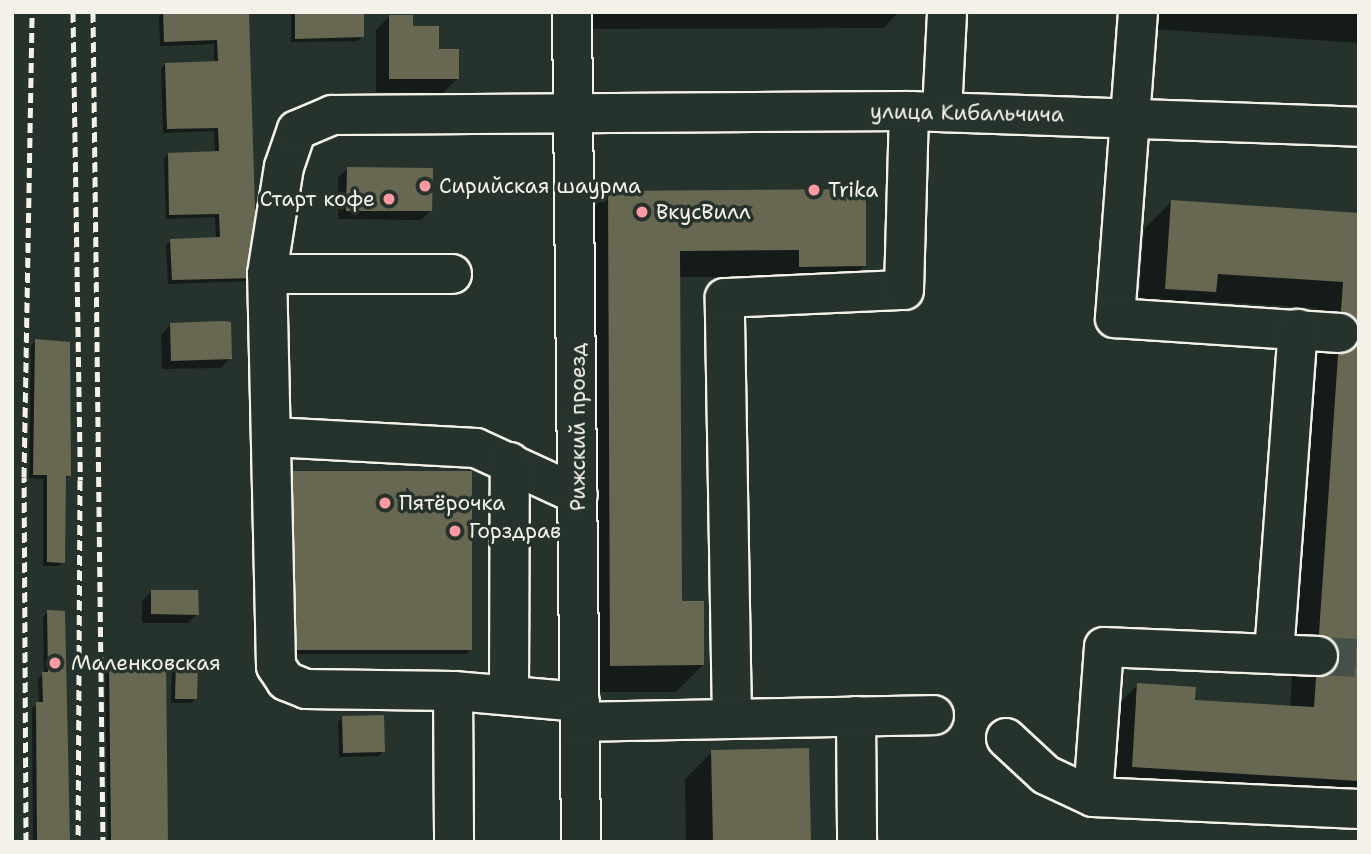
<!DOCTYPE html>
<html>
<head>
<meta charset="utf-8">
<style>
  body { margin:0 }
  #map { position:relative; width:1371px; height:854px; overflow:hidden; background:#26332d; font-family:"Shantell Sans",sans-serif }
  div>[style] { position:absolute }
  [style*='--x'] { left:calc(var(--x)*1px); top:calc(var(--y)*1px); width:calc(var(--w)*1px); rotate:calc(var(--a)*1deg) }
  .shadow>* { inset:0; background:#0007 }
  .building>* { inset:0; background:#686852 }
  .minor-tunnel>* { height:38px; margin-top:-19px; transform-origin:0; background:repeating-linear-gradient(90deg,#455049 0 38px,transparent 0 57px) }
  .roads { filter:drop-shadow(2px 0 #f4f1e8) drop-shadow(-2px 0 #f4f1e8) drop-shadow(0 2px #f4f1e8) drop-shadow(0 -2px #f4f1e8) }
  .minor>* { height:38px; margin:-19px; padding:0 19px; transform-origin:19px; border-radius:19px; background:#26332d }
  .rail>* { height:5px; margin-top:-2.5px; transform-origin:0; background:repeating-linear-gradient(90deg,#f4f1e8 0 10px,transparent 0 15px) }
  .dots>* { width:19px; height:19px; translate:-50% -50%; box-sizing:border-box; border:4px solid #26332d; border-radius:50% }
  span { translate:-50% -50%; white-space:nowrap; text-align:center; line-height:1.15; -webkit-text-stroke:7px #26332d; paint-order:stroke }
  .street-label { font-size:21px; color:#f4f1e8 }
  .poi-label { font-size:21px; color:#f4f1e8 }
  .left { translate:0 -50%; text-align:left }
  .right { translate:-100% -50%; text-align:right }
  .frame { position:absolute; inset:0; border:14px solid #f4f1e8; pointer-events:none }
</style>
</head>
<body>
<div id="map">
  <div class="shadow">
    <i style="clip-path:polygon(163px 12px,247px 12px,251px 281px,168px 284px,166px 245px,171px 240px,216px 239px,215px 217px,166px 219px,164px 159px,168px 154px,215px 153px,214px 131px,163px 133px,161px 69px,165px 64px,214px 63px,214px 44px,160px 46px,159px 17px)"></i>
    <i style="clip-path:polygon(291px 12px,362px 12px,362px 36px,358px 41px,291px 42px)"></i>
    <i style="clip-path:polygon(581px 12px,899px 12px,884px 28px,581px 29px)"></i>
    <i style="clip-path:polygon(1155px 12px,1359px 12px,1359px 43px,1154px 29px)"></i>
    <i style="clip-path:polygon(390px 16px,438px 51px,457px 79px,443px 93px,376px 92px,376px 30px)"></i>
    <i style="clip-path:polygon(347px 169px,431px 210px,421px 220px,338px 219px,338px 178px)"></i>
    <i style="clip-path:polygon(608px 193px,865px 265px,838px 292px,773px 277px,678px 277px,680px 602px,703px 665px,676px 692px,584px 692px,581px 220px)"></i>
    <i style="clip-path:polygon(1171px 202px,1359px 215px,1359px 800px,1105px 793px,1110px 712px,1138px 685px,1193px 701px,1290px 707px,1317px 308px,1205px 301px,1188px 319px,1138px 315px,1144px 229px)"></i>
    <i style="clip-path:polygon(170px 325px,230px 358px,221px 368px,162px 369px,161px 335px)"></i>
    <i style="clip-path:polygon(35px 341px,69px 476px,64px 481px,63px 562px,59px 566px,43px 566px,43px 479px,29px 478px,31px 346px)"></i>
    <i style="clip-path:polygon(294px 473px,470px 649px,466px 654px,289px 654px,290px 477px)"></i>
    <i style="clip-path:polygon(151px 592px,197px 614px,188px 623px,142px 623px,142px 601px)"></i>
    <i style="clip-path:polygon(47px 612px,68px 842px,33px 842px,32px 708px,39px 704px,38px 678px,44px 674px,43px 617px)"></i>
    <i style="clip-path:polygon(110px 663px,166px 842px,108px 842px,105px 668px)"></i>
    <i style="clip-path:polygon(177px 663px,195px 699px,191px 703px,171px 703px,172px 667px)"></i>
    <i style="clip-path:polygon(342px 718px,383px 751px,379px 756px,339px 757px,338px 722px)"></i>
    <i style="clip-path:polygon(712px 752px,809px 842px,686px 842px,685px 779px)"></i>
  </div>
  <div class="building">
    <i style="clip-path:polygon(163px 12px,249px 12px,257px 278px,172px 280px,170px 239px,220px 237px,219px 214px,169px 215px,168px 153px,219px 151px,218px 128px,167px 129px,165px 63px,218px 61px,217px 40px,164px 42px)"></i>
    <i style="clip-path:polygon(295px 12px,364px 12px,364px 37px,295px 39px)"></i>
    <i style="clip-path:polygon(389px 15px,413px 15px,413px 26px,439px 26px,439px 49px,459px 49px,459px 79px,389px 79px)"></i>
    <i style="clip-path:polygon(347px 167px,433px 168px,432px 211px,346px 211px)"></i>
    <i style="clip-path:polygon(866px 189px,866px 266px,799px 267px,799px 250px,680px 251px,682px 601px,704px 601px,704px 665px,610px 666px,608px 191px)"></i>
    <i style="clip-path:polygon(1171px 200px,1359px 213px,1359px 781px,1132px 767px,1137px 683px,1196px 687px,1195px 700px,1314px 707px,1343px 282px,1218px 274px,1216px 292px,1165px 289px)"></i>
    <i style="clip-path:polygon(223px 321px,231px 322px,232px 359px,171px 361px,170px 323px)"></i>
    <i style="clip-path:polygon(35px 339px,70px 342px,71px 476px,66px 476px,65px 563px,47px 562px,47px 475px,33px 475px)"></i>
    <i style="clip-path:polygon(293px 471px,472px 471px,472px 650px,293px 650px)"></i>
    <i style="clip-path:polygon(151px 590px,198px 590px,199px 615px,151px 614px)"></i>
    <i style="clip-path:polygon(47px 610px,65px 611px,70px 842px,37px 842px,36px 702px,43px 702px,42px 672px,48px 672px)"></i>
    <i style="clip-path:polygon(109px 661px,166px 662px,168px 842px,111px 842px)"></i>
    <i style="clip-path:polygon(176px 661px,198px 661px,197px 699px,175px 699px)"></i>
    <i style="clip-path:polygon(384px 715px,385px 752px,343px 753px,342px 716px)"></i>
    <i style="clip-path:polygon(809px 748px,811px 842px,713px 842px,711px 750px)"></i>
  </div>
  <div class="minor-tunnel">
    <i style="--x:1318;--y:656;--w:41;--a:2.8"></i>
  </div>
  <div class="roads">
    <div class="minor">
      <i style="--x:572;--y:12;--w:830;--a:89.38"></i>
      <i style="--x:1138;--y:12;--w:307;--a:94.3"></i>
      <i style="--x:1115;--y:318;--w:225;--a:3.8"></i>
      <i style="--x:942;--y:112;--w:100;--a:-87.1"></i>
      <i style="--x:267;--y:274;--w:185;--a:0"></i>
      <i style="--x:273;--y:437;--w:203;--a:3.1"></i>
      <i style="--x:476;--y:448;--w:112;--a:24.7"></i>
      <i style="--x:1274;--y:654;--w:326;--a:-85.8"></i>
      <i style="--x:1318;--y:656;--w:214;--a:-177.6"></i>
      <i style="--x:1104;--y:647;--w:150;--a:94.2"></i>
      <i style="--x:1093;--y:797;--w:266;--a:2.6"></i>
      <i style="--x:453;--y:691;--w:151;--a:89.6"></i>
      <i style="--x:509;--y:694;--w:232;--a:-89.8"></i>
      <i style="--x:580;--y:702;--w:127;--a:-175"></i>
      <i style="--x:453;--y:691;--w:147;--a:-179.2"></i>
      <i style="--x:306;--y:689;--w:22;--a:-158"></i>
      <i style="--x:286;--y:681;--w:18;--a:-124"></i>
      <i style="--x:276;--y:666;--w:392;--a:-91.3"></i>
      <i style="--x:267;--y:274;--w:108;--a:-81"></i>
      <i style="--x:284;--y:167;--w:39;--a:-71"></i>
      <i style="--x:297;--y:130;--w:38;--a:-23"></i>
      <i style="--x:332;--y:115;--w:577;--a:-0.4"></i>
      <i style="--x:909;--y:111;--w:450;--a:2"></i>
      <i style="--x:856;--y:716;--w:126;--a:89.5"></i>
      <i style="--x:732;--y:719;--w:421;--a:-91"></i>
      <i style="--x:725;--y:298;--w:179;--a:-2.6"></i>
      <i style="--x:904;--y:290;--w:179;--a:-88.4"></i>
      <i style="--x:580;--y:722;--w:354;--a:-1.1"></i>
      <i style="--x:1006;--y:738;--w:54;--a:42.8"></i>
      <i style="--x:1046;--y:775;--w:52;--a:25.1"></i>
    </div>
  </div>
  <div class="rail">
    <i style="--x:73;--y:12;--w:468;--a:89.1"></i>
    <i style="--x:80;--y:480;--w:362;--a:90.3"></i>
    <i style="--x:93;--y:12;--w:830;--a:89.31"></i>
    <i style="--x:26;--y:842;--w:365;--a:-90.3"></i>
    <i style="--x:24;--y:477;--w:465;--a:-89"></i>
  </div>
  <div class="dots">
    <i style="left:425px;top:186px;background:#ff9aa2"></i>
    <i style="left:814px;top:190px;background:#ff9aa2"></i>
    <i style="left:389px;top:199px;background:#ff9aa2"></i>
    <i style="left:642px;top:212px;background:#ff9aa2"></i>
    <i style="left:385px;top:503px;background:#ff9aa2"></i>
    <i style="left:455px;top:531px;background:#ff9aa2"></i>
    <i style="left:55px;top:663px;background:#ff9aa2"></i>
  </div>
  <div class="street-label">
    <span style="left:967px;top:113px;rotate:1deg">улица Кибальчича</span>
    <span style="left:578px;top:427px;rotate:-90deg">Рижский проезд</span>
  </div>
  <div class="poi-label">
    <span class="left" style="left:439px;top:186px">Сирийская шаурма</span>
    <span class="left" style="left:828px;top:190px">Trika</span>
    <span class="right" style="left:375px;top:199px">Старт кофе</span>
    <span class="left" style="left:656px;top:212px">ВкусВилл</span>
    <span class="left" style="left:399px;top:503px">Пятёрочка</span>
    <span class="left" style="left:469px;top:531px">Горздрав</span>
    <span class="left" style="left:71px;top:663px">Маленковская</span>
  </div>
  <div class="frame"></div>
</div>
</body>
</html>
